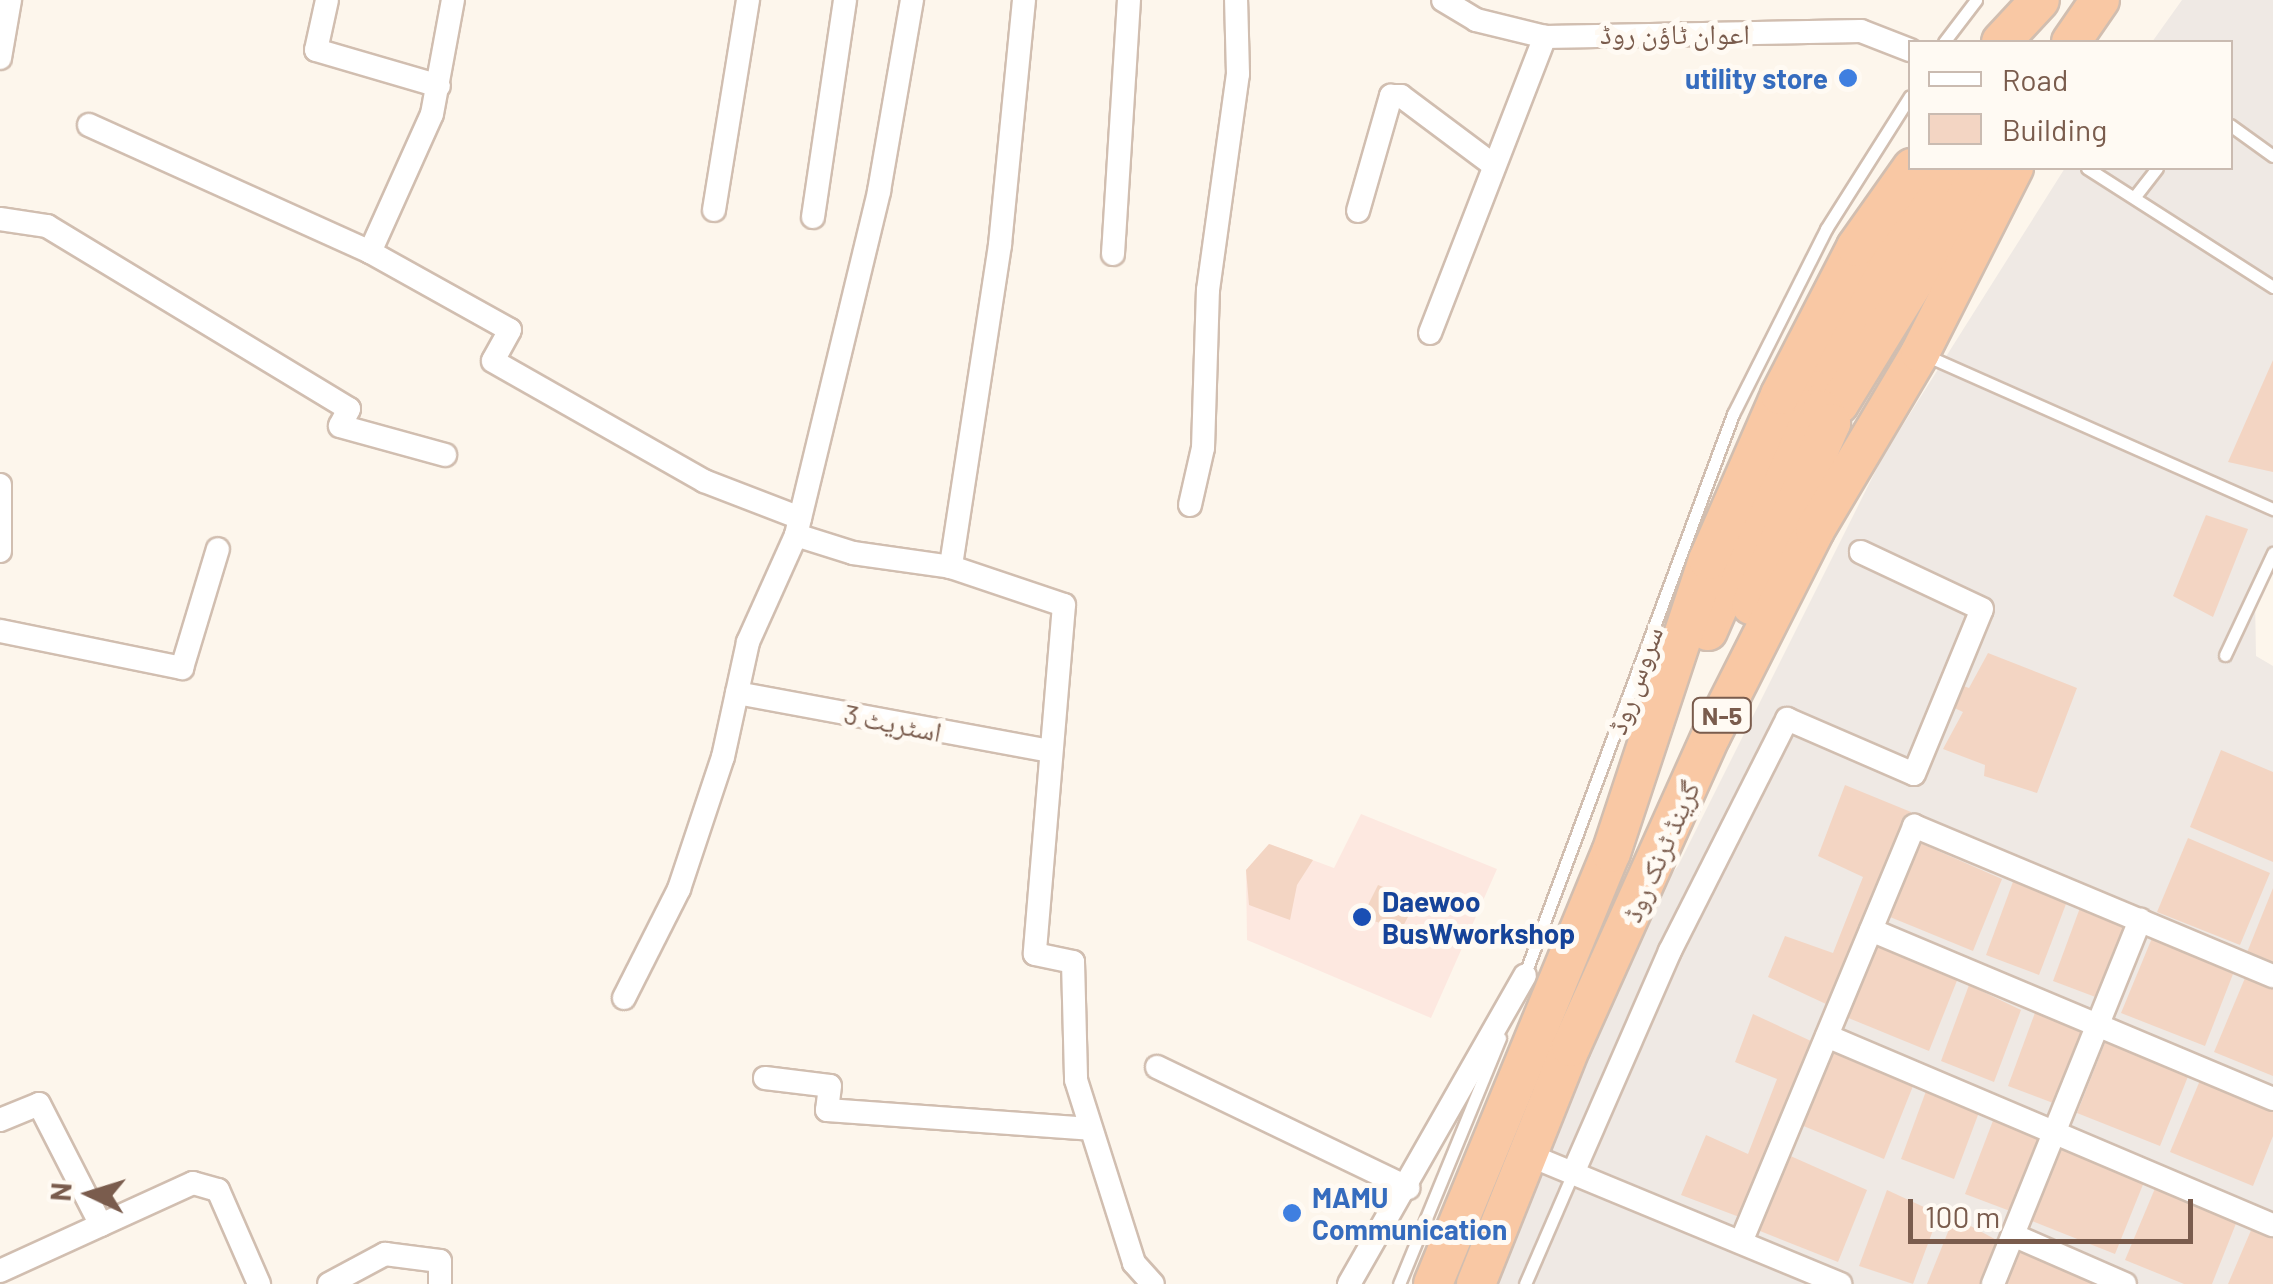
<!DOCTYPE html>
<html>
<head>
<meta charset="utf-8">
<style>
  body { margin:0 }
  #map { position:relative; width:2273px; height:1284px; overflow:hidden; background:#fdf6ec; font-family:Barlow,"Noto Naskh Arabic",sans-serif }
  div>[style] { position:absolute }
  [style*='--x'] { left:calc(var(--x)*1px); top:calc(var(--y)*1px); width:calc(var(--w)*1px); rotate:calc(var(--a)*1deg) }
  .commercial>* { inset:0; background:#fde8e0 }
  .industrial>* { inset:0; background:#efe9e4 }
  .building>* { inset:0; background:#f3d5c3 }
  .roads { filter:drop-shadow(2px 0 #d1beb0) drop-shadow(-2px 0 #d1beb0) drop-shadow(0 2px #d1beb0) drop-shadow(0 -2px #d1beb0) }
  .service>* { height:11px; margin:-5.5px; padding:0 5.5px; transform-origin:5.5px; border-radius:5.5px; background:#fff }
  .minor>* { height:22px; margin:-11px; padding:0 11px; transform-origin:11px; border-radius:11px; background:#fff }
  .trunk>* { height:38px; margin:-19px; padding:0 19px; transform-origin:19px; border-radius:19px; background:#f9c8a4 }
  .dots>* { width:28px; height:28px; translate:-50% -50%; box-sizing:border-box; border:5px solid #fffaf3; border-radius:50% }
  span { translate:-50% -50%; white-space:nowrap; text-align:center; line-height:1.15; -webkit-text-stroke:10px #fffaf3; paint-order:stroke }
  .shield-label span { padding:2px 8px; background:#fffaf3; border:2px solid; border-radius:8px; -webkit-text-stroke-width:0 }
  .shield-label { font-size:25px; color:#7a5c4d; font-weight:700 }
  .street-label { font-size:28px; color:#7a5c4d }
  .shop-label { font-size:28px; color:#366cbe; font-weight:700 }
  .right { translate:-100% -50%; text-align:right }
  .left { translate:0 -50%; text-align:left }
  .transit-label { font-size:28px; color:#164399; font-weight:700 }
  .legend { position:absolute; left:1908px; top:40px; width:325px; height:130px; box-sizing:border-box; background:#fffaf3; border:2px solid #cabbb1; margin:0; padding:12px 18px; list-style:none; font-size:30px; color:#7a5c4d }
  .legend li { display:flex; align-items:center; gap:20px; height:50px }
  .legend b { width:50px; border:2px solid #cabbb1 }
  .north { position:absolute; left:40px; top:1144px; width:100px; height:100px; -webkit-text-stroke:8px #fffaf3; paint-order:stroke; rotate:274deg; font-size:28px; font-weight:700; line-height:40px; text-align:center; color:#7a5c4d }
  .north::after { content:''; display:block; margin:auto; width:35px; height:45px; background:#7a5c4d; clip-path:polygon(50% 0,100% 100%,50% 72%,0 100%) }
  .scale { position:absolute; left:1908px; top:1199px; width:285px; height:45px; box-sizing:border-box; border:5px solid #7a5c4d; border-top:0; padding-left:12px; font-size:30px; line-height:35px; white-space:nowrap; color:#7a5c4d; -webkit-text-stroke:8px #fffaf3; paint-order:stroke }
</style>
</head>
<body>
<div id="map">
  <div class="commercial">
    <i style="clip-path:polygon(1361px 814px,1497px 869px,1431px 1018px,1247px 940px,1246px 870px,1269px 844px,1334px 868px)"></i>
  </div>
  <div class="industrial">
    <i style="clip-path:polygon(2182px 0,2273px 0,2273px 567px,2255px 598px,2256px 656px,2273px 666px,2273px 1284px,1493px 1284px,1661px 887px,1678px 866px,1882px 458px,2065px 168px,2230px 168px,2230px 42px,2152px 42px)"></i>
  </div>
  <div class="building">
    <i style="clip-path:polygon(2273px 360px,2273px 472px,2228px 462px)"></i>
    <i style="clip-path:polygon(2206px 515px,2248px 529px,2213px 617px,2173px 596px)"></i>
    <i style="clip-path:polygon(1988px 653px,2077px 688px,2037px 793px,1984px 776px,1985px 765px,1943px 749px,1963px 712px,1948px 705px,1955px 683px,1969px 688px)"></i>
    <i style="clip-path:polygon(2221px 750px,2273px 772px,2273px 862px,2190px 827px)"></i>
    <i style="clip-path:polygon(1845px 785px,1911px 812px,1826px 1004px,1768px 977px,1785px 936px,1833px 953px,1863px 877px,1818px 856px)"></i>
    <i style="clip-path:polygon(2188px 838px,2270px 873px,2240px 945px,2157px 912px)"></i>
    <i style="clip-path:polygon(1920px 843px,2002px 879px,1973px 951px,1890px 917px)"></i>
    <i style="clip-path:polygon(1269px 844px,1313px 860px,1297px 885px,1290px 920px,1249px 905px,1246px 870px)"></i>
    <i style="clip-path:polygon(2014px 879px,2066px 904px,2039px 975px,1986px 955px)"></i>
    <i style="clip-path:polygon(1378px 885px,1417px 900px,1401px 930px,1362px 917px)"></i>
    <i style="clip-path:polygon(2273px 888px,2273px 966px,2246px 955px)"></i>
    <i style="clip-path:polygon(2081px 905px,2133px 929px,2106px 1001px,2053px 981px)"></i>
    <i style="clip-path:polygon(2152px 938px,2233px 974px,2205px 1046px,2121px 1013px)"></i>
    <i style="clip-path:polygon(1876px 943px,1958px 978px,1929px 1051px,1846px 1017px)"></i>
    <i style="clip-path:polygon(2245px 978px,2273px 989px,2273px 1076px,2214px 1052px)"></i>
    <i style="clip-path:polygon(1969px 985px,2021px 1010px,1994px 1082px,1941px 1061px)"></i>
    <i style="clip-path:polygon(2036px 1010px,2088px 1034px,2061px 1106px,2008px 1086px)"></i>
    <i style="clip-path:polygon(1753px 1014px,1811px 1041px,1742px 1218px,1681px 1195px,1706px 1135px,1748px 1154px,1777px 1079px,1735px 1062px)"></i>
    <i style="clip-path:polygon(2107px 1038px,2189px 1074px,2160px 1146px,2077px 1113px)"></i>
    <i style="clip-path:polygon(1831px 1051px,1913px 1086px,1884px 1159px,1801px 1125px)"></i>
    <i style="clip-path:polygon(2201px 1078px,2273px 1109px,2273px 1136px,2253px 1186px,2170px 1152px)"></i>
    <i style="clip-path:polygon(1929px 1083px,1981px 1107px,1954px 1179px,1901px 1159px)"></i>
    <i style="clip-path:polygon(1994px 1118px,2046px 1142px,2018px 1214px,1965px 1194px)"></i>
    <i style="clip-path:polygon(2063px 1146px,2144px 1182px,2115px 1254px,2032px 1221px)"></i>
    <i style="clip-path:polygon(1786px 1154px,1867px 1190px,1838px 1262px,1755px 1229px)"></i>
    <i style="clip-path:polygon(2156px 1186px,2237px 1221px,2212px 1284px,2184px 1284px,2125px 1260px)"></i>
    <i style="clip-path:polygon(1887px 1190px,1939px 1214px,1913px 1284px,1859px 1266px)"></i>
    <i style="clip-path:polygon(1954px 1217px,2002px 1243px,1987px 1284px,1927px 1284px)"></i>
    <i style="clip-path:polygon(2252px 1228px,2273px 1236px,2273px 1284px,2228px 1284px)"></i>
    <i style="clip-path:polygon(2017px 1250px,2045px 1261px,2096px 1284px,2003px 1284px)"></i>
  </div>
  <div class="roads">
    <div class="service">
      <i style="--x:1944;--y:42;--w:53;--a:-52.7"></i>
      <i style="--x:2230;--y:125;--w:53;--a:35.8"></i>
      <i style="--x:2087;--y:168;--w:221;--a:32.6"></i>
      <i style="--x:2136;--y:195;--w:34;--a:-52"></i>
      <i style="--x:1925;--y:355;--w:381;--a:23.9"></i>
      <i style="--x:2225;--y:655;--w:113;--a:-64.8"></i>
      <i style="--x:1523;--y:979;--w:603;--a:-69.61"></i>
      <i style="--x:1733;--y:414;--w:207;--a:-63.3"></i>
      <i style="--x:1826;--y:229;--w:157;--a:-57.7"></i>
      <i style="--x:1399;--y:1284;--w:266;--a:-67.7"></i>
      <i style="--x:1525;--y:1284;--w:121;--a:-66.6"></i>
    </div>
    <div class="minor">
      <i style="--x:327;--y:0;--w:51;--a:102.4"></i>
      <i style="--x:316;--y:50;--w:128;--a:16.3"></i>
      <i style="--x:1024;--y:0;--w:246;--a:95.6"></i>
      <i style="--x:1000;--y:245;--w:326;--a:98.7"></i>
      <i style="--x:951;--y:567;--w:119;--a:18.6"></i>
      <i style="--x:1064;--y:605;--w:350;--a:94.8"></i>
      <i style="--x:1035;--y:954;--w:39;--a:12"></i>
      <i style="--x:1073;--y:962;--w:118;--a:88.5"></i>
      <i style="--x:1076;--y:1080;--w:192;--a:72.4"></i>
      <i style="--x:1134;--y:1263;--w:28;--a:48"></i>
      <i style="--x:1443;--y:0;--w:39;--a:31"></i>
      <i style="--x:1476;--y:20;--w:71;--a:13.8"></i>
      <i style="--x:1545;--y:37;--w:316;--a:-1.1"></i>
      <i style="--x:1861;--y:31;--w:53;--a:21.2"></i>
      <i style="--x:0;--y:58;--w:59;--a:-80.2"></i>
      <i style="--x:89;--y:125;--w:308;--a:24.3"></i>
      <i style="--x:370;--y:252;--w:160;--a:29.1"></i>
      <i style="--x:510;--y:330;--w:35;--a:119"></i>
      <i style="--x:493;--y:361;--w:243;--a:29.6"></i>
      <i style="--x:704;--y:481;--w:103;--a:21.1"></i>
      <i style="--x:714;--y:210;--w:213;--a:-80.8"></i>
      <i style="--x:1358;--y:211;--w:120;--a:-74"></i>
      <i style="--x:1391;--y:96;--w:10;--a:0"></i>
      <i style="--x:1401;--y:96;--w:114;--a:36.8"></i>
      <i style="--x:813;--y:217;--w:219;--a:-81.6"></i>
      <i style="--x:0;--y:219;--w:48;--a:8.5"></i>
      <i style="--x:47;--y:226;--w:353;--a:31.2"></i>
      <i style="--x:349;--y:409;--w:19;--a:118"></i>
      <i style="--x:340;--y:426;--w:109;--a:15.4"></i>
      <i style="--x:370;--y:252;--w:151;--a:-65.8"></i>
      <i style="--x:432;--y:114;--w:116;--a:-79.6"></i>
      <i style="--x:1113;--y:254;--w:255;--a:-86.4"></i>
      <i style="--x:1430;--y:333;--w:318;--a:-68.8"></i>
      <i style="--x:0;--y:485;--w:66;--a:90"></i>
      <i style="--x:1190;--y:505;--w:58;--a:-77.2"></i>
      <i style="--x:1203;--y:448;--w:158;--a:-88.2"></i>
      <i style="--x:1208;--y:290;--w:218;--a:-82.1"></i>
      <i style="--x:1238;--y:74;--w:74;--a:-91.5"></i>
      <i style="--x:796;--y:535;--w:60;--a:17.5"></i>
      <i style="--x:853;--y:553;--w:99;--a:8.1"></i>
      <i style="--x:0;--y:631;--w:186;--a:11.5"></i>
      <i style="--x:182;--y:668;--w:124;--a:-73.2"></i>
      <i style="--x:737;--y:693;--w:317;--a:10.5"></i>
      <i style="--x:1871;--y:930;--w:436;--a:22.8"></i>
      <i style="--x:624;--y:998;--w:122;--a:-63.2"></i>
      <i style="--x:679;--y:889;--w:139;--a:-71.6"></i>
      <i style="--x:723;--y:757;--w:118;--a:-77.7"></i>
      <i style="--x:748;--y:642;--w:117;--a:-65.8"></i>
      <i style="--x:796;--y:535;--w:354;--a:-76.4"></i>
      <i style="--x:879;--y:191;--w:194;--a:-80.2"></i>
      <i style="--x:1827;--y:1036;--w:484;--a:23"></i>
      <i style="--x:1157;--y:1067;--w:279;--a:25.7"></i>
      <i style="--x:765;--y:1078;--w:65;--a:7"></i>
      <i style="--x:830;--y:1086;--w:24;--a:97"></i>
      <i style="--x:827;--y:1110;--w:264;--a:4.1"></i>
      <i style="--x:0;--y:1120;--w:42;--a:-22.3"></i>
      <i style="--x:39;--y:1104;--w:136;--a:62.9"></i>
      <i style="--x:1529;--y:1155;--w:337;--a:22.5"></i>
      <i style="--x:1573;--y:1173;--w:242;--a:-66.4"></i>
      <i style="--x:1670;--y:951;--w:260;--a:-63.2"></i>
      <i style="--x:1787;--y:719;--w:138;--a:23.4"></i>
      <i style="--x:1914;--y:774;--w:178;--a:-67.6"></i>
      <i style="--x:1982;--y:609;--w:134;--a:-154.8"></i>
      <i style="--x:2013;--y:1235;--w:122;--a:23.6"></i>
      <i style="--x:1741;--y:1242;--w:451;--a:-67.4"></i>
      <i style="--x:1914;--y:826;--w:389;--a:22.7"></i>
      <i style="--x:0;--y:1271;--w:212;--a:-24.5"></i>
      <i style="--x:193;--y:1183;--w:26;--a:16"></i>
      <i style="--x:218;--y:1190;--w:103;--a:66.4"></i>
      <i style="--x:329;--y:1284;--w:64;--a:-28.2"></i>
      <i style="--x:385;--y:1254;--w:55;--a:7.3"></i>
      <i style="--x:440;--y:1261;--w:23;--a:90"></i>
      <i style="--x:1349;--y:1284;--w:355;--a:-60.3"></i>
      <i style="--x:1993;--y:1284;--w:393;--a:-68"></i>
    </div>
    <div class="trunk">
      <i style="--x:2001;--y:42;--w:57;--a:-47.1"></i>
      <i style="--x:2071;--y:42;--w:51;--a:-55.4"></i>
      <i style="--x:1943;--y:168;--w:257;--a:120.2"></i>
      <i style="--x:1814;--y:390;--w:15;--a:62"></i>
      <i style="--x:1821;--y:403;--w:18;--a:3"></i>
      <i style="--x:1839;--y:404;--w:277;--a:-58.4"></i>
      <i style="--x:1708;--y:631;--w:242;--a:-66.4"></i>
      <i style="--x:1805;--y:409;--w:17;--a:3"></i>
      <i style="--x:1822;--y:410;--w:16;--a:55"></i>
      <i style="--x:1831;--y:423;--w:199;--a:113.7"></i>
      <i style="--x:1433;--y:1284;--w:466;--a:-67.6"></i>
      <i style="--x:1611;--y:853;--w:309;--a:-71.7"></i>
      <i style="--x:1708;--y:560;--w:180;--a:-66.4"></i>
      <i style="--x:1780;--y:395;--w:166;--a:-62.8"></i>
      <i style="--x:1856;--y:247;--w:97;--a:-54.7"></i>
      <i style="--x:1476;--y:1284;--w:255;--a:-68.2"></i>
      <i style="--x:1571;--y:1047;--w:341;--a:-65.8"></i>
      <i style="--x:1711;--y:736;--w:231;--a:-63.2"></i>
      <i style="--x:1815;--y:530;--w:206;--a:-59.3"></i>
      <i style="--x:1920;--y:353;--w:208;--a:-63.1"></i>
    </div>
  </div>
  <div class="dots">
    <i style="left:1848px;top:78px;background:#3f7fe0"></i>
    <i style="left:1362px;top:917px;background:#1a4fb4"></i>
    <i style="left:1292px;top:1213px;background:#3f7fe0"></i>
  </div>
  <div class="shield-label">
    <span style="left:1722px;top:715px">N-5</span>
  </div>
  <div class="street-label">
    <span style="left:1675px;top:33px">اعوان ٹاؤن روڈ</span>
    <span style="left:1634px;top:680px;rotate:-70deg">سروس روڈ</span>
    <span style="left:893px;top:722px;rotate:11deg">اسٹریٹ 3</span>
    <span style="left:1660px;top:851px;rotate:-66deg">گرینڈ ٹرنک روڈ</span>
  </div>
  <div class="shop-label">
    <span class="right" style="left:1828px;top:78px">utility store</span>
    <span class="left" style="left:1312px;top:1213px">MAMU<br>Communication</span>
  </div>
  <div class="transit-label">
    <span class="left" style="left:1382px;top:917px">Daewoo<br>BusWworkshop</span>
  </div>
  <ul class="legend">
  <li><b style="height:12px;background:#fff"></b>Road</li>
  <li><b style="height:28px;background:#f3d5c3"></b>Building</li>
  </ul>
  <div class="north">N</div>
  <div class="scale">100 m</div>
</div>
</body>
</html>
